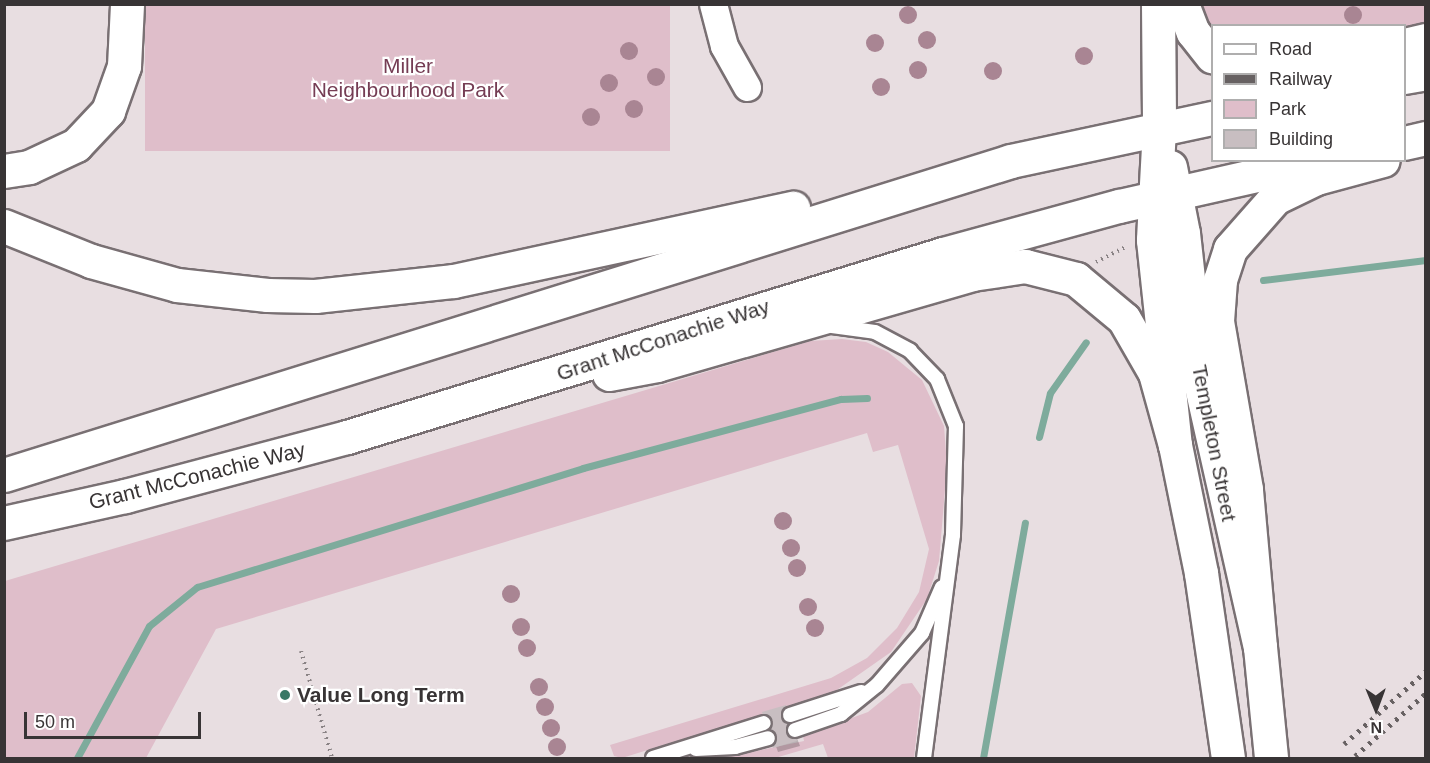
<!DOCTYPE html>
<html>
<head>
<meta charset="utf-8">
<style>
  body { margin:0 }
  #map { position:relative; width:1430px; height:763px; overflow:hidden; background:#e8dee1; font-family:Helvetica,sans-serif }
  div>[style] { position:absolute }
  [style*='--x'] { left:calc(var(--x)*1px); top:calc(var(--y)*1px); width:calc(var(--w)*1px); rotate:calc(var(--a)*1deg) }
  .green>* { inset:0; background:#dfbeca }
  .shadow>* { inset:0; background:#0003 }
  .stream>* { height:7px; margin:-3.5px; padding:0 3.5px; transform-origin:3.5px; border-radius:3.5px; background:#7eab9c }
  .building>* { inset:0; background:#c8bec1 }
  .path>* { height:4px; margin-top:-2px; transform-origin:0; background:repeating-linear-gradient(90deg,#898284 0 1.5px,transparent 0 6px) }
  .roads { filter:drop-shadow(2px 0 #797073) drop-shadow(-2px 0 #797073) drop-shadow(0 2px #797073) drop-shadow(0 -2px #797073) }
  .service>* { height:14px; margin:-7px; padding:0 7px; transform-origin:7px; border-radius:7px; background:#fff }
  .minor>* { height:27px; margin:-13.5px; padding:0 13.5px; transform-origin:13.5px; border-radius:13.5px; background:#fff }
  .tertiary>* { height:33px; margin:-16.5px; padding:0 16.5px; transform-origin:16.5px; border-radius:16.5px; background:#fff }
  .primary>* { height:33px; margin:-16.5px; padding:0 16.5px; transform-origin:16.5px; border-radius:16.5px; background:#fff }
  .rail>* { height:4.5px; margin-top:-2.25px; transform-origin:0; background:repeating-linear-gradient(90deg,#676162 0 3px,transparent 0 9px) }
  .trees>* { width:18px; height:18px; margin:-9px; border-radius:50%; background:#a98593 }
  .dots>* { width:16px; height:16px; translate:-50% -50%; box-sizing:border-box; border:3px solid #fff; border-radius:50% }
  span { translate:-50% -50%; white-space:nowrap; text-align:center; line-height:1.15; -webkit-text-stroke:4.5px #fff; paint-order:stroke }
  .park-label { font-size:21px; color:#753d54 }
  .street-label { font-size:21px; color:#383435 }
  .poi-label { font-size:21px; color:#383435; font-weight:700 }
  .left { translate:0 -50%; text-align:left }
  .frame { position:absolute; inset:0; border:6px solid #383435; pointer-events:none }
  .legend { position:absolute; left:1211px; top:24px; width:195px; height:138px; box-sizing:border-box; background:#fff; border:2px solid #afaeae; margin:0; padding:8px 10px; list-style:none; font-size:18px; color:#383435 }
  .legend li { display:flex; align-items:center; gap:12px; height:30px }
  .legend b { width:30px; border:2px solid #afaeae }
  .north { position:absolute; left:1346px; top:679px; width:60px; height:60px; -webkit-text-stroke:4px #fff; paint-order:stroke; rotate:179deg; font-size:16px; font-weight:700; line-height:24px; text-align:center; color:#383435 }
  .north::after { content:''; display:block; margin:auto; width:21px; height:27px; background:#383435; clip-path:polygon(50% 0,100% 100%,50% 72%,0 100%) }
  .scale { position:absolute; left:24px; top:712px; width:177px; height:27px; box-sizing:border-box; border:3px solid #383435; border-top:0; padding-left:8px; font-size:18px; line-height:21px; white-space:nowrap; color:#383435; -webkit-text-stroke:4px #fff; paint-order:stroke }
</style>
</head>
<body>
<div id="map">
  <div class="green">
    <i style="clip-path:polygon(145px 5px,670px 5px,670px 151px,145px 151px)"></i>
    <i style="clip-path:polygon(1203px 5px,1425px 5px,1425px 26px,1405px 30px,1404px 26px,1212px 26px,1212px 32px,1206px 23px)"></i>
    <i style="clip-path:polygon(842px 339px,866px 342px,888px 352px,922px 380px,944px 426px,947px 466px,939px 561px,927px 599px,891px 652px,834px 692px,622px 758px,614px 756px,610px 745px,831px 678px,867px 658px,897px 628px,919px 592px,929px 549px,898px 445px,873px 452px,867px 433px,216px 629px,146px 758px,5px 758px,5px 581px,810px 341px)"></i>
    <i style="clip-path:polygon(912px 683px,921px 696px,914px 758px,828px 758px,823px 744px,775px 758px,722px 758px,804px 741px,803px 736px,868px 712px,902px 684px)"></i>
  </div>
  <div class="shadow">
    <i style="clip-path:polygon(785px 707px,800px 746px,778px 752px,764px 713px)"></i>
  </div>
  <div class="stream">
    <i style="--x:1263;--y:280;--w:164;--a:-7"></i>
    <i style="--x:1039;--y:437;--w:45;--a:-76"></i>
    <i style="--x:1050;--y:393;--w:62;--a:-54.8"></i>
    <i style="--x:77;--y:758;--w:150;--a:-61.4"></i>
    <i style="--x:149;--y:626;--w:62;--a:-39.1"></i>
    <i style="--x:197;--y:587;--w:404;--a:-17.1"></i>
    <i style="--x:583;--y:468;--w:267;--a:-15"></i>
    <i style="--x:841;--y:399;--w:26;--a:-2"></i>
    <i style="--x:983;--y:758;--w:239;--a:-79.9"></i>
  </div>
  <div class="building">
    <i style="clip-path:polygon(786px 705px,797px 741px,773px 748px,762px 712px)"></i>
  </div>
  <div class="path">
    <i style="--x:1096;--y:262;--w:35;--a:-27"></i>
    <i style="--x:301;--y:651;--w:111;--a:73.8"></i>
  </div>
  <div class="roads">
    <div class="service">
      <i style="--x:832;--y:326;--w:43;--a:7.9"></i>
      <i style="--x:875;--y:332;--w:40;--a:28"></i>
      <i style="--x:910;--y:351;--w:39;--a:46"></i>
      <i style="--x:937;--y:379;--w:51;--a:68"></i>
      <i style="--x:956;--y:426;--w:109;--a:91.6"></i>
      <i style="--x:953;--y:535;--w:225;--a:97.4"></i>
      <i style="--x:790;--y:715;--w:75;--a:-17.9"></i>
      <i style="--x:795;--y:730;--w:49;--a:-19.2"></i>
      <i style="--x:841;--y:714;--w:46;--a:-38.9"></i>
      <i style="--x:877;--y:685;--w:69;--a:-49.1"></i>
      <i style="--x:922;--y:633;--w:50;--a:-66.5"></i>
      <i style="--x:696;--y:749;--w:39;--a:-3"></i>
      <i style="--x:735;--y:747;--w:34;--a:-15"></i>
      <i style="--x:653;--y:758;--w:116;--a:-17.5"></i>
    </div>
    <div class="minor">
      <i style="--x:713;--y:4;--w:43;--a:75.3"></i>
      <i style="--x:724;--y:46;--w:47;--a:60.7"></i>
    </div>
    <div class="tertiary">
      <i style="--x:1158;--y:4;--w:124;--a:89.5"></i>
      <i style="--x:1159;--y:128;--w:112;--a:93.1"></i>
      <i style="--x:1153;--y:240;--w:206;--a:83.9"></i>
      <i style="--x:1175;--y:445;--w:131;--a:78.5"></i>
      <i style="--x:1201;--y:573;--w:187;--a:81.7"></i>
      <i style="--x:1170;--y:167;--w:67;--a:78.9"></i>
      <i style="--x:1183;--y:233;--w:145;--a:83.7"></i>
      <i style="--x:1199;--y:377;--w:277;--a:77.3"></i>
      <i style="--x:1260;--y:647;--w:112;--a:84.3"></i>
    </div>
    <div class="primary">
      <i style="--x:1182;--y:4;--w:30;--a:69"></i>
      <i style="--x:1193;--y:32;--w:31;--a:52"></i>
      <i style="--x:1404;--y:45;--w:23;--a:-13"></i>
      <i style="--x:1404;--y:77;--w:22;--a:-10"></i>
      <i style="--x:1404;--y:143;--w:23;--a:-13"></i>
      <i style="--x:4;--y:171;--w:25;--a:-9"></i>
      <i style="--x:29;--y:167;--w:52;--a:-25.1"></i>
      <i style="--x:76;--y:145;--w:47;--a:-46.7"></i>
      <i style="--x:108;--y:111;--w:48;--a:-70.4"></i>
      <i style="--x:124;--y:66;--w:62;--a:-87.2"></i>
      <i style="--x:4;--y:226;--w:94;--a:21.9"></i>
      <i style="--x:91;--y:261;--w:89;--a:15.6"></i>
      <i style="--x:177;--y:285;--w:91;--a:6.3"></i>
      <i style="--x:267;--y:295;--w:48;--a:1.2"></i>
      <i style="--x:315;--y:296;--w:140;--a:-6.2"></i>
      <i style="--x:454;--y:281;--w:347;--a:-12.2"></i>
      <i style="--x:609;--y:374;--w:49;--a:-10.6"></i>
      <i style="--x:657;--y:365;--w:328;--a:-16.1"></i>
      <i style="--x:972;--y:274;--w:54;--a:-8.6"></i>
      <i style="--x:1025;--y:266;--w:53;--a:14.3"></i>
      <i style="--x:1076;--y:279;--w:62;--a:39.8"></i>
      <i style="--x:1124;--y:319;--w:62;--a:60.1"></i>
      <i style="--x:1155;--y:373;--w:75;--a:74.5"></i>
      <i style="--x:4;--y:475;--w:1055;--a:-17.32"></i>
      <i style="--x:1011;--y:161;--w:206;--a:-12.1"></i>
      <i style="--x:4;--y:523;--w:124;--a:-12.6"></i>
      <i style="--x:125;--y:496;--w:230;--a:-14.9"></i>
      <i style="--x:347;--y:437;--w:623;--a:-17.07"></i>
      <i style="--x:943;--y:254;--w:182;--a:-15.3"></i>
      <i style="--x:1119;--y:206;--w:209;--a:-12.7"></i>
      <i style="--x:1260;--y:647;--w:159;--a:-95.1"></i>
      <i style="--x:1246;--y:489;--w:170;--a:-99.8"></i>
      <i style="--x:1217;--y:321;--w:41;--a:-85.8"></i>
      <i style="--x:1220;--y:280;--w:33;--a:-72"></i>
      <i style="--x:1230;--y:249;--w:68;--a:-48.6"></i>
      <i style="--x:1275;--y:198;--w:46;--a:-26"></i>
      <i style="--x:1316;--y:178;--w:69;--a:-15"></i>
    </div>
  </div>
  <div class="rail">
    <i style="--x:1344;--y:744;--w:110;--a:-41.7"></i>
    <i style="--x:1355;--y:756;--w:95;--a:-41.6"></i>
  </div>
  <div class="trees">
    <i style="left:908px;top:15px"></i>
    <i style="left:1353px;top:15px"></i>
    <i style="left:927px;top:40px"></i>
    <i style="left:875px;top:43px"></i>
    <i style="left:629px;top:51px"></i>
    <i style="left:1084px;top:56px"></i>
    <i style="left:918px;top:70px"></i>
    <i style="left:993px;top:71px"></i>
    <i style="left:656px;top:77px"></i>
    <i style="left:609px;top:83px"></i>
    <i style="left:881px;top:87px"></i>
    <i style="left:634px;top:109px"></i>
    <i style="left:591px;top:117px"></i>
    <i style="left:783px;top:521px"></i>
    <i style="left:791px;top:548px"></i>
    <i style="left:797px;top:568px"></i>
    <i style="left:511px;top:594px"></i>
    <i style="left:808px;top:607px"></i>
    <i style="left:521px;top:627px"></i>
    <i style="left:815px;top:628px"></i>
    <i style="left:527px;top:648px"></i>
    <i style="left:539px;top:687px"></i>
    <i style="left:545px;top:707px"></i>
    <i style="left:551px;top:728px"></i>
    <i style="left:557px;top:747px"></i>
  </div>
  <div class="dots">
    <i style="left:285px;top:695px;background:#397866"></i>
  </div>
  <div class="park-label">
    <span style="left:408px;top:78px">Miller<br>Neighbourhood Park</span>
  </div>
  <div class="street-label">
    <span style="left:663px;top:340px;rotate:-18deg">Grant McConachie Way</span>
    <span style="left:1214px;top:443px;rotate:79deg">Templeton Street</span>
    <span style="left:197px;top:476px;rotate:-14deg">Grant McConachie Way</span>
  </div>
  <div class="poi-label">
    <span class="left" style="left:297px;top:695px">Value Long Term</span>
  </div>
  <div class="frame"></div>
  <ul class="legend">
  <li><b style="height:8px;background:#fff"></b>Road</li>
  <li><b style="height:8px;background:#676162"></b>Railway</li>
  <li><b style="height:16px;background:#dfbeca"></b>Park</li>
  <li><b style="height:16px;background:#c8bec1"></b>Building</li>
  </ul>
  <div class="north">N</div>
  <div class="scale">50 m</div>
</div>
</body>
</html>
